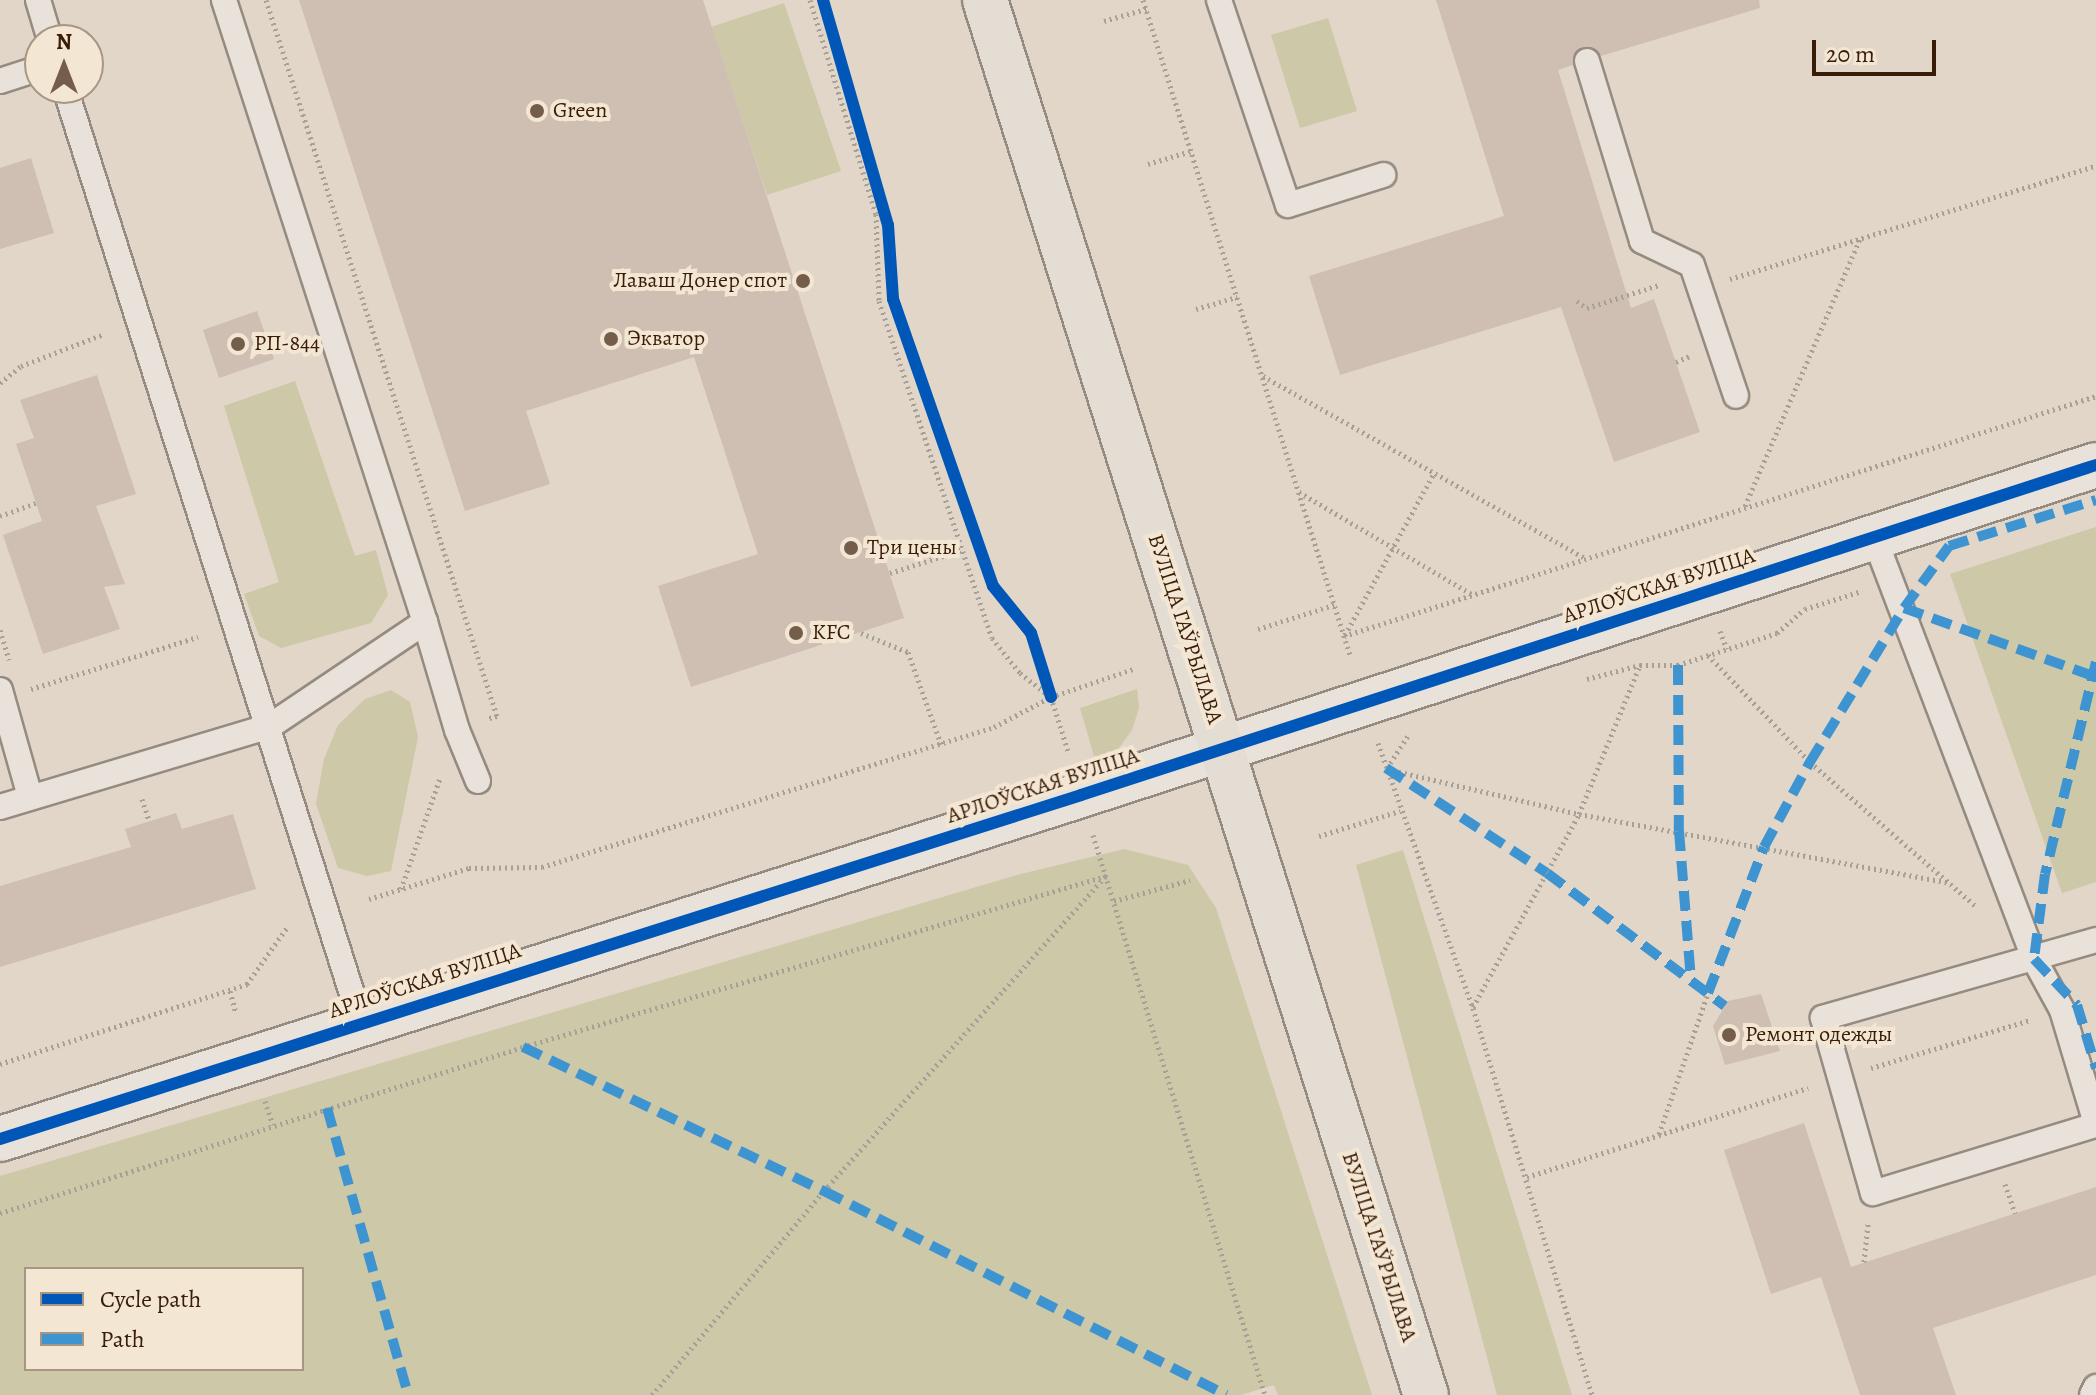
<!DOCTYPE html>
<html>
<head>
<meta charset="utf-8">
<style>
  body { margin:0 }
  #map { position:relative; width:2096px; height:1395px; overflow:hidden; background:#e1d6c7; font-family:Alegreya,serif }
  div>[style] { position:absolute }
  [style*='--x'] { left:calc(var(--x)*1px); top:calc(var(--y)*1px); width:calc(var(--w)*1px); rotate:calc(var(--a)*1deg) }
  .green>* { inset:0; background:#cdc8a7 }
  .building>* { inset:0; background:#cfbfb3 }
  .path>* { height:5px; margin-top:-2.5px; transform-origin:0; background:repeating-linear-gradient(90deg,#a6a097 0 2px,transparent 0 6px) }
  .roads { filter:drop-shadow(2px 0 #958b80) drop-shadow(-2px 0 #958b80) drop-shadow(0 2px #958b80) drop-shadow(0 -2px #958b80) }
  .lane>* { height:24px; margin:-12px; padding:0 12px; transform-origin:12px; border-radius:12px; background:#e8e2da }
  .secondary>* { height:44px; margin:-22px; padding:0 22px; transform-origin:22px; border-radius:22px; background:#e8e2da }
  .primary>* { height:44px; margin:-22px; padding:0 22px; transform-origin:22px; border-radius:22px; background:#e4ddd4 }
  .quiet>* { height:10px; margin-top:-5px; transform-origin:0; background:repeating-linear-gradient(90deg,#3e94d1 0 20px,transparent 0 30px) }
  .cycleway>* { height:12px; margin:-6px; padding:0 6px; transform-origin:6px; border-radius:6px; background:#0057b8 }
  .dots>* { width:22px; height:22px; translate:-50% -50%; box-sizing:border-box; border:4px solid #f3e6d3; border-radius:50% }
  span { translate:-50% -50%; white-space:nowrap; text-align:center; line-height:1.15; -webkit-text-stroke:8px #f3e6d3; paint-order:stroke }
  .poi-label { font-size:22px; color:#391d08 }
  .left { translate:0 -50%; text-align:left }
  .right { translate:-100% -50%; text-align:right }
  .street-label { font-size:22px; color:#391d08 }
  .legend { position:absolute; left:24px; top:1267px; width:280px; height:104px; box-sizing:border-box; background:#f3e6d3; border:2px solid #a99682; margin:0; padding:10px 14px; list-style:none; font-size:24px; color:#391d08 }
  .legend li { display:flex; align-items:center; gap:16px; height:40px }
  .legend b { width:40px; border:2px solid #a99682 }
  .north { position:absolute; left:24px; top:24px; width:80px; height:80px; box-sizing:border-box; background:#f3e6d3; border:2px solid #a99682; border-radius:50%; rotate:0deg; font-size:22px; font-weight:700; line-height:32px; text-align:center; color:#391d08 }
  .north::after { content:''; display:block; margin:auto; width:28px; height:36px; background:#745e4b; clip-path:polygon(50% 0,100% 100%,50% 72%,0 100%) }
  .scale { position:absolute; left:1812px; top:40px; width:124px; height:36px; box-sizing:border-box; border:4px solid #391d08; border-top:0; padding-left:10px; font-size:24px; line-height:28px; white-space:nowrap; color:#391d08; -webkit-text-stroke:6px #f3e6d3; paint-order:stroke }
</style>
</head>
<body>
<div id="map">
  <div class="green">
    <i style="clip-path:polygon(784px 3px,841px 171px,767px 195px,711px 27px)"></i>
    <i style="clip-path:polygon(1328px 18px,1357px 111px,1300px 128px,1271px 35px)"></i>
    <i style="clip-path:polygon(295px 381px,355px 556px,376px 550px,388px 595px,371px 623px,281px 648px,259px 636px,244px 594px,279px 582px,224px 406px)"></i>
    <i style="clip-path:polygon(2096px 527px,2096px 882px,2062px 893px,1950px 574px)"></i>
    <i style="clip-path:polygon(1137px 689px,1139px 708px,1132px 730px,1114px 755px,1096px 763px,1080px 708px)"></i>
    <i style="clip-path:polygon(391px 690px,410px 702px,418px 737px,391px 871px,367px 876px,338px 868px,316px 804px,324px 759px,338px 725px,365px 699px)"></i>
    <i style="clip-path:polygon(evenodd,1124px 849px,1188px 865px,1216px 908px,1372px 1395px,1278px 1395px,1274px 1385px,1241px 1395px,0 1395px,0 1176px,1017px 875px,1124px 849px,26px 1269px,302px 1269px,302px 1369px,26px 1369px,26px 1269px)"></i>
    <i style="clip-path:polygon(1403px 850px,1572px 1395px,1497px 1395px,1356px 865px)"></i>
  </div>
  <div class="building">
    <i style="clip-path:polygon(299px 0,703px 0,904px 618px,691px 687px,658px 586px,758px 554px,694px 357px,526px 411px,550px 484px,465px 511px)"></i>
    <i style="clip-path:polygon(1436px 0,1759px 0,1760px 8px,1601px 56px,1591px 47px,1582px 47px,1573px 57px,1573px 65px,1558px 70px,1631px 308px,1654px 299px,1700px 432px,1614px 462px,1561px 307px,1340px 375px,1309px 276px,1504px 216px)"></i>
    <i style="clip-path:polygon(31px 158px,54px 233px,0 249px,0 168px)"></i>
    <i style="clip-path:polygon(257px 311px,274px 359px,219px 378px,203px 330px)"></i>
    <i style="clip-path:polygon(97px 375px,136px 494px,96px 506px,125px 584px,104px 587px,120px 629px,43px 654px,3px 535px,42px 521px,16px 444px,34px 438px,20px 400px)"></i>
    <i style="clip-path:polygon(176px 813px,182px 829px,233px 814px,256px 889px,0 967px,0 886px,131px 847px,125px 829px)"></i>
    <i style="clip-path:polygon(1761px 994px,1780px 1051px,1725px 1065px,1713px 1026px,1728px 1001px)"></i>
    <i style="clip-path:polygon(1804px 1123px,1851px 1267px,2096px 1187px,2096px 1275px,1933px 1328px,1956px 1395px,1860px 1395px,1821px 1277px,1771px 1294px,1724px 1150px)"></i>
  </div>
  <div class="path">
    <i style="--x:266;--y:0;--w:752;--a:72.12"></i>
    <i style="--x:497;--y:716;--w:11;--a:165"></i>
    <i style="--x:810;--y:0;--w:224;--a:72.9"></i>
    <i style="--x:876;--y:214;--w:87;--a:88"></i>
    <i style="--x:879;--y:301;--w:355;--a:71.5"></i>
    <i style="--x:992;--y:638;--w:45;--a:51.3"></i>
    <i style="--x:1020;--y:673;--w:39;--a:38"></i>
    <i style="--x:1051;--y:697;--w:60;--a:72.5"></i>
    <i style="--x:1143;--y:0;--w:687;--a:72.46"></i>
    <i style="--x:1104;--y:21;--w:44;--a:-15.9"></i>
    <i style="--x:1148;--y:164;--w:45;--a:-16.8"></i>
    <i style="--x:1730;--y:279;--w:383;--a:-17.2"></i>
    <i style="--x:1577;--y:301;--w:12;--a:35"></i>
    <i style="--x:1587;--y:308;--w:76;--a:-17.7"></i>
    <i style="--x:1196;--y:309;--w:43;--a:-16.3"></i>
    <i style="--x:1676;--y:362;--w:15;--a:-23"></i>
    <i style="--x:1263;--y:376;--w:370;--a:29.5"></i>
    <i style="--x:0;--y:383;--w:27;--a:-39"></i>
    <i style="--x:21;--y:366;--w:89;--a:-21.1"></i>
    <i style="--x:1299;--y:492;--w:202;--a:30.6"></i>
    <i style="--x:1745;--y:506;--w:291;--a:-66.7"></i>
    <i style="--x:0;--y:516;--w:38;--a:-20"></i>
    <i style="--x:890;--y:573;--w:76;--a:-17.7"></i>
    <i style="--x:1258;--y:629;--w:80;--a:-17.5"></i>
    <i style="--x:0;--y:630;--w:31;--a:73"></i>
    <i style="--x:1720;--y:631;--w:19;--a:69"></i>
    <i style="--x:861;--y:633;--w:51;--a:22"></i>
    <i style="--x:908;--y:652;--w:98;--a:70.3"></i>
    <i style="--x:1345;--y:635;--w:185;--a:-61.2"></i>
    <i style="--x:1344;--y:636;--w:789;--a:-17.7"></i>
    <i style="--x:1708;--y:655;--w:148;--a:46.4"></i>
    <i style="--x:1810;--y:762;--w:221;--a:41"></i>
    <i style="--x:1587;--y:679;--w:55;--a:-14.8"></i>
    <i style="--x:1640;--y:665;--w:38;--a:0"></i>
    <i style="--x:1678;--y:665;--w:104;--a:-17.9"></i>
    <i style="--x:1777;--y:633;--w:37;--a:-41"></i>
    <i style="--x:1805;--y:609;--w:60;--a:-17.5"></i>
    <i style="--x:31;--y:689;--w:175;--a:-17.3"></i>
    <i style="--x:1378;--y:743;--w:282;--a:70.3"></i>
    <i style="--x:1473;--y:1008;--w:405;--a:72.9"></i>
    <i style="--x:1387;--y:768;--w:38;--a:-57"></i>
    <i style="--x:1387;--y:769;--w:197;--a:13.2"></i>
    <i style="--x:1579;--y:814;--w:377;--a:10.5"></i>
    <i style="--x:142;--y:799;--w:23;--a:72"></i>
    <i style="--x:1093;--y:835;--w:586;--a:72.93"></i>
    <i style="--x:1319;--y:836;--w:85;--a:-17.2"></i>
    <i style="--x:401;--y:889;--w:118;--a:-70.6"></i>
    <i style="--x:369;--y:899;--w:105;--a:-17.2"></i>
    <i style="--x:469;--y:868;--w:73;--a:-0.8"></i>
    <i style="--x:542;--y:867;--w:473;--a:-17.2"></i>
    <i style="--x:994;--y:727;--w:64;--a:-27.8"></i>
    <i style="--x:1051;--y:697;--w:90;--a:-18.8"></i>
    <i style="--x:1114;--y:901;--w:79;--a:-15.4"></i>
    <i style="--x:230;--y:991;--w:23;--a:75"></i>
    <i style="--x:1473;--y:1007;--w:220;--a:-61.2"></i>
    <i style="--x:1579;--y:814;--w:161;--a:-67.7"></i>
    <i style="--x:0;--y:1064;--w:260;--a:-17.9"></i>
    <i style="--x:247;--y:984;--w:71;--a:-54.7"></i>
    <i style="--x:1871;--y:1068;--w:166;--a:-16.8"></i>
    <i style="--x:265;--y:1101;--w:25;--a:72"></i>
    <i style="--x:1659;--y:1134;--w:149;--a:-70.8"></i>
    <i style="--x:1527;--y:1177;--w:295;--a:-17.6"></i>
    <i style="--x:2005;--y:1184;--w:31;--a:71"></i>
    <i style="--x:0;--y:1213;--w:549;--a:-17.61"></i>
    <i style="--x:523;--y:1047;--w:608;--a:-16.35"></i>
    <i style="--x:1864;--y:1262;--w:39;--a:-84"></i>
    <i style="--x:652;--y:1395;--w:267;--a:-49.9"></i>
    <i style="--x:824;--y:1191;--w:423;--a:-48.2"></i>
  </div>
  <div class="roads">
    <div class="lane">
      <i style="--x:38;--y:0;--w:42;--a:73.3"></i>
      <i style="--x:1219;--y:0;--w:216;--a:71.4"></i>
      <i style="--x:1288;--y:205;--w:100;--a:-17.5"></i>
      <i style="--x:1587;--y:61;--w:188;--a:73"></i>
      <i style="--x:1642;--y:241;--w:55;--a:25.6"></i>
      <i style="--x:1692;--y:265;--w:138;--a:71.4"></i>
      <i style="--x:0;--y:81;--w:42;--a:-18"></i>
      <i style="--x:65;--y:88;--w:980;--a:72.42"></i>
      <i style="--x:1874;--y:537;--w:451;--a:69.2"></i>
      <i style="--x:2034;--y:959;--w:58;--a:61.2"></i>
      <i style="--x:2062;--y:1010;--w:118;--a:73.3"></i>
      <i style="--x:425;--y:622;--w:113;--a:73.5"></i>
      <i style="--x:457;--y:730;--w:55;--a:67.6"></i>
      <i style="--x:0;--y:690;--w:111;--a:74.3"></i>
      <i style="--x:0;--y:807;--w:282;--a:-16.7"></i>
      <i style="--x:270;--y:726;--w:187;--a:-33.9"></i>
      <i style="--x:425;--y:622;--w:654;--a:-107.91"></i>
      <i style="--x:2096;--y:940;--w:284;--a:164.1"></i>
      <i style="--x:1823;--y:1018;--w:182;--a:74.1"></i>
      <i style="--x:1873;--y:1193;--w:233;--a:-17"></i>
      <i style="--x:2092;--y:1395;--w:9;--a:-63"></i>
    </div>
    <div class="secondary">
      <i style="--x:0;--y:1139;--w:1134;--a:-17.65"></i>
      <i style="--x:1081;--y:795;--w:1067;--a:-18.01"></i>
    </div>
    <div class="primary">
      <i style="--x:985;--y:0;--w:1463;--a:72.46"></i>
    </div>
  </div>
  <div class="quiet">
    <i style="--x:1904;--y:608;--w:204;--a:19.8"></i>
    <i style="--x:2096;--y:662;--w:218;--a:103.5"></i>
    <i style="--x:2045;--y:874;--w:86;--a:97.4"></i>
    <i style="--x:2034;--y:959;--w:63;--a:46.9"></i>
    <i style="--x:2077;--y:1005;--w:66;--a:73.2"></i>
    <i style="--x:1678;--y:665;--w:166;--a:89.7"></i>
    <i style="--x:1679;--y:831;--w:150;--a:85.4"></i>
    <i style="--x:1386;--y:768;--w:192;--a:33.1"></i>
    <i style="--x:1547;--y:873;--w:222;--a:36.8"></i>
    <i style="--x:1708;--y:993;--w:156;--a:-69"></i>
    <i style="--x:1764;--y:847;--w:97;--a:-61.6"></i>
    <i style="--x:1810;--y:762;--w:180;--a:-58.6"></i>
    <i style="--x:1904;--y:608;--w:77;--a:-54"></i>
    <i style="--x:1949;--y:546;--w:154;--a:-17.4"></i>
    <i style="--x:523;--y:1047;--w:334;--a:25.6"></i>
    <i style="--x:824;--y:1191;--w:451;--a:26.9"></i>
    <i style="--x:327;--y:1108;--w:298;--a:74.2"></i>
  </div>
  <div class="cycleway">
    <i style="--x:823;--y:0;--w:234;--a:73.9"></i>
    <i style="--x:888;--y:225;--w:74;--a:86.1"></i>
    <i style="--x:893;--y:299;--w:304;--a:70.8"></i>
    <i style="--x:993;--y:586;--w:60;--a:51"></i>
    <i style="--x:1031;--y:633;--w:67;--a:72.6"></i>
    <i style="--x:0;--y:1139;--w:1134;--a:-17.65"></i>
    <i style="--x:1081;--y:795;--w:1067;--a:-18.01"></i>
  </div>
  <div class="dots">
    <i style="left:537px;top:111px;background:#745e4b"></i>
    <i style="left:803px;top:281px;background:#745e4b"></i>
    <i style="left:611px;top:339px;background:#745e4b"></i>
    <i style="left:238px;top:344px;background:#745e4b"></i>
    <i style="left:851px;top:548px;background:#745e4b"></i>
    <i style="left:796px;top:633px;background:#745e4b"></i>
    <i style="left:1729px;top:1035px;background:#745e4b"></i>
  </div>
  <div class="poi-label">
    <span class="left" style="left:553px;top:111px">Green</span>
    <span class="right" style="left:787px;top:281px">Лаваш Донер спот</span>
    <span class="left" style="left:627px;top:339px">Экватор</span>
    <span class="left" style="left:254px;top:344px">РП-844</span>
    <span class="left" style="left:867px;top:548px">Три цены</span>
    <span class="left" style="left:812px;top:633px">KFC</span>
    <span class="left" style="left:1745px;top:1035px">Ремонт одежды</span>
  </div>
  <div class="street-label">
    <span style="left:1659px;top:586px;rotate:-18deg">АРЛОЎСКАЯ ВУЛІЦА</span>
    <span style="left:1185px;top:629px;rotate:72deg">ВУЛІЦА ГАЎРЫЛАВА</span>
    <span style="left:1043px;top:786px;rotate:-18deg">АРЛОЎСКАЯ ВУЛІЦА</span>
    <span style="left:425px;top:981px;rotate:-18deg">АРЛОЎСКАЯ ВУЛІЦА</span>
    <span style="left:1379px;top:1247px;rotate:72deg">ВУЛІЦА ГАЎРЫЛАВА</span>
  </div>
  <ul class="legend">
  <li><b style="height:10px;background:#0057b8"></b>Cycle path</li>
  <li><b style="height:10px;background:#3e94d1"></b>Path</li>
  </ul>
  <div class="north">N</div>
  <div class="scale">20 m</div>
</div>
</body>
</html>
